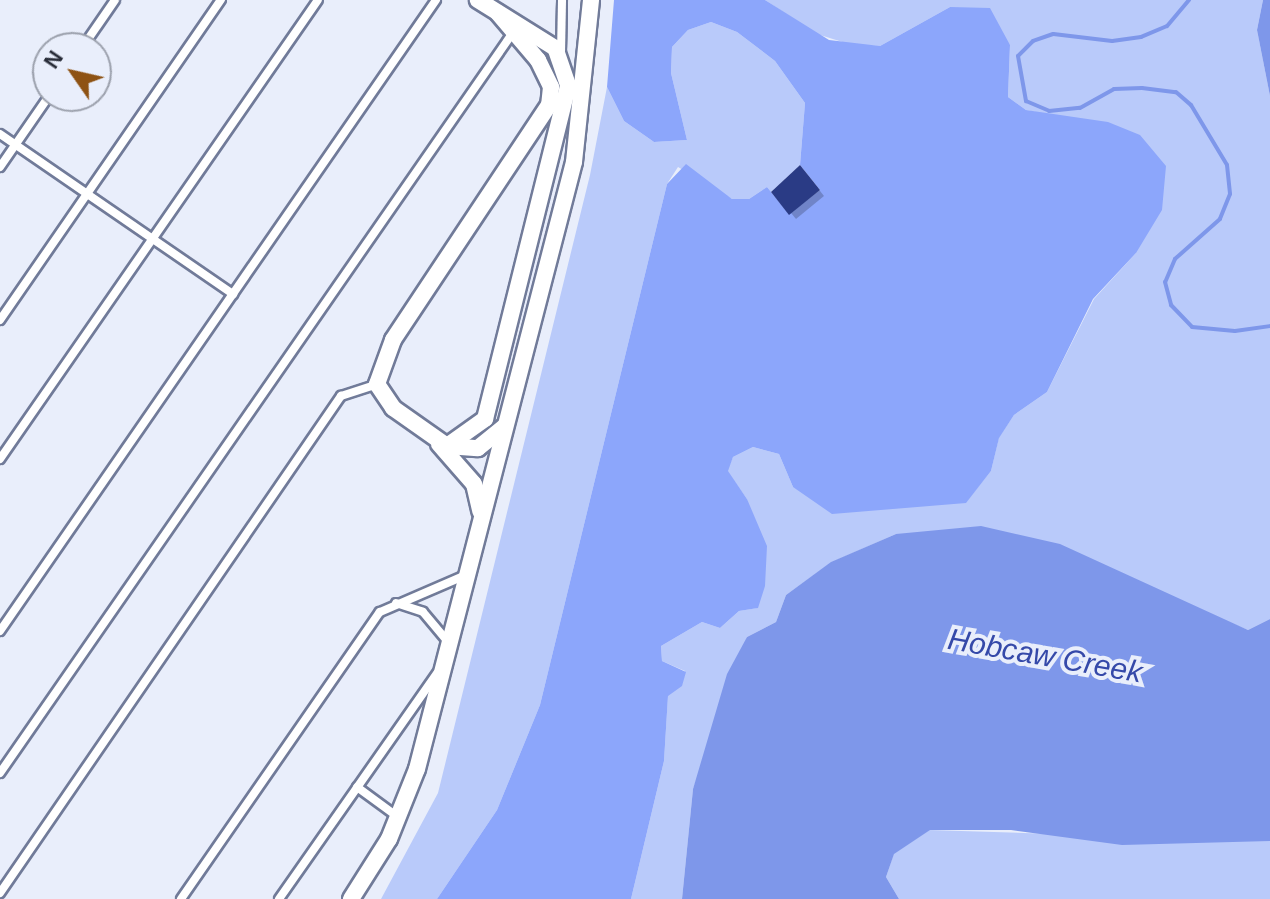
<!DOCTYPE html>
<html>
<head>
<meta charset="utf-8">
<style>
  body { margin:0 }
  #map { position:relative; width:1270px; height:899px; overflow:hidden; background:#e9eefb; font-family:Arial,sans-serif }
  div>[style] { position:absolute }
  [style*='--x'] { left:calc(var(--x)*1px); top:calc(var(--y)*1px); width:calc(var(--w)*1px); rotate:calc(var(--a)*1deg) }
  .green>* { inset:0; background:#b9cafa }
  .forest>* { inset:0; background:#8ca6fb }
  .water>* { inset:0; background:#7e97ea }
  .shadow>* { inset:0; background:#0003 }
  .stream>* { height:4px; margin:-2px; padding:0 2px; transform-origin:2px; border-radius:2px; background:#7e97ea }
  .building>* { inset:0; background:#2a3b85 }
  .roads { filter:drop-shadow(2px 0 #717b99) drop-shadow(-2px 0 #717b99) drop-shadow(0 2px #717b99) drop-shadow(0 -2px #717b99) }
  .service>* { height:8px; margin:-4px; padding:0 4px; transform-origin:4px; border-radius:4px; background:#fff }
  .minor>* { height:16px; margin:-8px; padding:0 8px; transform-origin:8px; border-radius:8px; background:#fff }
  span { translate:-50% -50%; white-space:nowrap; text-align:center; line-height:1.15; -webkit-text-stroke:8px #e9eefb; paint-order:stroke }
  .water-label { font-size:30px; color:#3549a9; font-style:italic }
  .north { position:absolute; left:32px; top:32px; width:80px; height:80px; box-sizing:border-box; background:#e9eefb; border:2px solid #9ca1ad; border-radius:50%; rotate:304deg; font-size:22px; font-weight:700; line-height:32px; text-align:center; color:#292d39 }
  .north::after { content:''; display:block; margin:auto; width:28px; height:36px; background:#8e5213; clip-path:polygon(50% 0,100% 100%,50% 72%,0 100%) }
</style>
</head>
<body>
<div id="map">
  <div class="green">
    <i style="clip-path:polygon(765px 0,1263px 0,1257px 30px,1270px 96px,1270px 619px,1248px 630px,1163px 595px,896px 534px,832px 562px,786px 595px,776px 622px,747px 637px,693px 789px,682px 899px,631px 899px,664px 761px,668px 695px,685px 671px,662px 661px,661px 646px,702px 622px,720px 628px,739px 611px,757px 608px,747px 499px,727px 471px,733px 457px,753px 447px,779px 454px,793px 487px,901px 507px,966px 502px,991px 471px,999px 437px,1014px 415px,1047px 392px,1094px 299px,1136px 253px,1061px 117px,1026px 110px,1008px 97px,1010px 45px,950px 7px,880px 46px,852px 45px,817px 34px)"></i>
    <i style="clip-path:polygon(711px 22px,737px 32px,775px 61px,805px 103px,800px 165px,771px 192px,767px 187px,749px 199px,732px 199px,678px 167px,667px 184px,540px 705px,497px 810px,437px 899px,381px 899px,438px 793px,590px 175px,607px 87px,624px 121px,654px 142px,687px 140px,671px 73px,672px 47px,688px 30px)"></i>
    <i style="clip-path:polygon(929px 830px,1270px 841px,1270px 899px,899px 899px,886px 877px,894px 853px)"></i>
  </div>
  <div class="forest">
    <i style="clip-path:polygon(614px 0,765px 0,829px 40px,880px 46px,950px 7px,990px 8px,1010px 45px,1008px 97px,1026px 110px,1108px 122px,1140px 135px,1166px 166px,1162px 210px,1136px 253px,1093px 299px,1047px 392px,1014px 415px,999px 438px,991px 471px,966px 503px,832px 514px,793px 487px,779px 454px,753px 447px,733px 457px,728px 471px,747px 499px,767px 546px,765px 586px,758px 608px,739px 611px,720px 628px,702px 622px,661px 646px,662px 661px,686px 672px,682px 686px,668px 696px,664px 761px,631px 899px,437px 899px,497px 810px,540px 705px,667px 184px,686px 164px,732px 199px,749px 199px,767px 187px,789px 214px,820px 190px,800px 165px,805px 103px,775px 61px,737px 32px,711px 22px,688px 30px,672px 47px,671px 73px,687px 140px,654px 142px,624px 121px,607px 87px)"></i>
  </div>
  <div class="water">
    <i style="clip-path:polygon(1263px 0,1270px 0,1270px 96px,1257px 30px)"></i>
    <i style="clip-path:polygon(981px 526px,1060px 544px,1248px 630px,1270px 619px,1270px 841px,1122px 845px,1011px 830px,930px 830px,894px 854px,886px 877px,899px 899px,682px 899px,693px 789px,727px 674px,747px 637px,776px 622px,786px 595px,831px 562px,896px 534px)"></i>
  </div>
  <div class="shadow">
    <i style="clip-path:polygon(806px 173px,824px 196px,796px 219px,791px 213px)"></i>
  </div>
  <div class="stream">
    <i style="--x:1189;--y:0;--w:34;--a:130"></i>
    <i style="--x:1167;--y:26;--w:28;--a:157"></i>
    <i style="--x:1141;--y:37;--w:29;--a:172"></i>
    <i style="--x:1112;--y:41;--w:59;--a:-173.2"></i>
    <i style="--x:1053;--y:34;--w:21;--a:161"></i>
    <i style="--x:1033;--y:41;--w:21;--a:135"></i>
    <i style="--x:1018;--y:56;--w:46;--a:79.9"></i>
    <i style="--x:1026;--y:101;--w:25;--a:23"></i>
    <i style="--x:1049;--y:111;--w:31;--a:-6"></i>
    <i style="--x:1080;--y:108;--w:39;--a:-29"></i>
    <i style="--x:1114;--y:89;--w:28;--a:-2"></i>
    <i style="--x:1142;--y:88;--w:34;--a:7"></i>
    <i style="--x:1176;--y:92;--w:20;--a:41"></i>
    <i style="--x:1191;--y:105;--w:70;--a:59"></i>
    <i style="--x:1227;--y:165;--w:29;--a:84"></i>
    <i style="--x:1230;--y:194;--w:27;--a:112"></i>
    <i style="--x:1220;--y:219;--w:60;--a:138.4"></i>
    <i style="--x:1175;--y:259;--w:25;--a:113"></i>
    <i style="--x:1165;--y:282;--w:24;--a:75"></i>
    <i style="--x:1171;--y:305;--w:30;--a:46"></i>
    <i style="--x:1192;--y:327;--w:43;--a:5.3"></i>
    <i style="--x:1235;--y:331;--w:35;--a:-8"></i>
  </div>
  <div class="building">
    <i style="clip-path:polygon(800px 165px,820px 190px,789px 215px,771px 192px)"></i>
  </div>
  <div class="roads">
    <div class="service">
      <i style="--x:82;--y:48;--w:58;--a:-55.5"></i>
      <i style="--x:561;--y:53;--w:53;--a:-88.9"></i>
      <i style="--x:0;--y:134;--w:283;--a:34.5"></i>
      <i style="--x:0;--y:167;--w:86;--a:-55.4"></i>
      <i style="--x:0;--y:320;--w:389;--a:-55.4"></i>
      <i style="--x:0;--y:459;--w:558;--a:-55.29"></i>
      <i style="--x:396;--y:603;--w:28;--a:18"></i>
      <i style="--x:423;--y:612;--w:40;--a:50"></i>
      <i style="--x:0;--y:631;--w:767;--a:-55.36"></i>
      <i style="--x:0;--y:773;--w:903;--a:-55.29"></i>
      <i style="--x:357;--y:787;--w:51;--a:36.2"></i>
      <i style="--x:0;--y:893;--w:603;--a:-55.55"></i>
      <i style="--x:341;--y:396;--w:38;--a:-18"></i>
      <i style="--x:181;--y:899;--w:349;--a:-55.3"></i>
      <i style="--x:380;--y:612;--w:94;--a:-23.3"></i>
      <i style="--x:279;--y:899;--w:276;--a:-55"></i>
    </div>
    <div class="minor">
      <i style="--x:498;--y:13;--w:62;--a:49.6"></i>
      <i style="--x:538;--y:60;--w:30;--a:64"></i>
      <i style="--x:551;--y:87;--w:18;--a:96"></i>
      <i style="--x:549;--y:105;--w:282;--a:123.6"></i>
      <i style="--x:393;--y:340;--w:47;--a:110"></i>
      <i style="--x:377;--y:384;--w:29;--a:56"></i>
      <i style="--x:393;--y:408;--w:66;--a:35.1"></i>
      <i style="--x:447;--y:446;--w:31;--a:4"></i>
      <i style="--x:478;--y:448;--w:33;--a:-39"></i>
      <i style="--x:439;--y:444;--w:53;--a:48.8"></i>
      <i style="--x:474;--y:484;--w:28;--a:77"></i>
      <i style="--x:447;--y:446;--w:47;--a:-35.4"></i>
      <i style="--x:485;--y:419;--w:344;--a:-76"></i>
      <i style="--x:568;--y:85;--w:39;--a:-109"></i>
      <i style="--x:555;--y:48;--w:91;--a:-148.1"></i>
      <i style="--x:351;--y:899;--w:71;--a:-57.7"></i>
      <i style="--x:389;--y:839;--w:75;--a:-68.2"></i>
      <i style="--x:417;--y:769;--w:627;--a:-75.5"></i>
      <i style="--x:574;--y:162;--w:163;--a:-84"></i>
    </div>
  </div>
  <div class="water-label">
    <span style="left:1045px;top:656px;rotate:10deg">Hobcaw Creek</span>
  </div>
  <div class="north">N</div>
</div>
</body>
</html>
